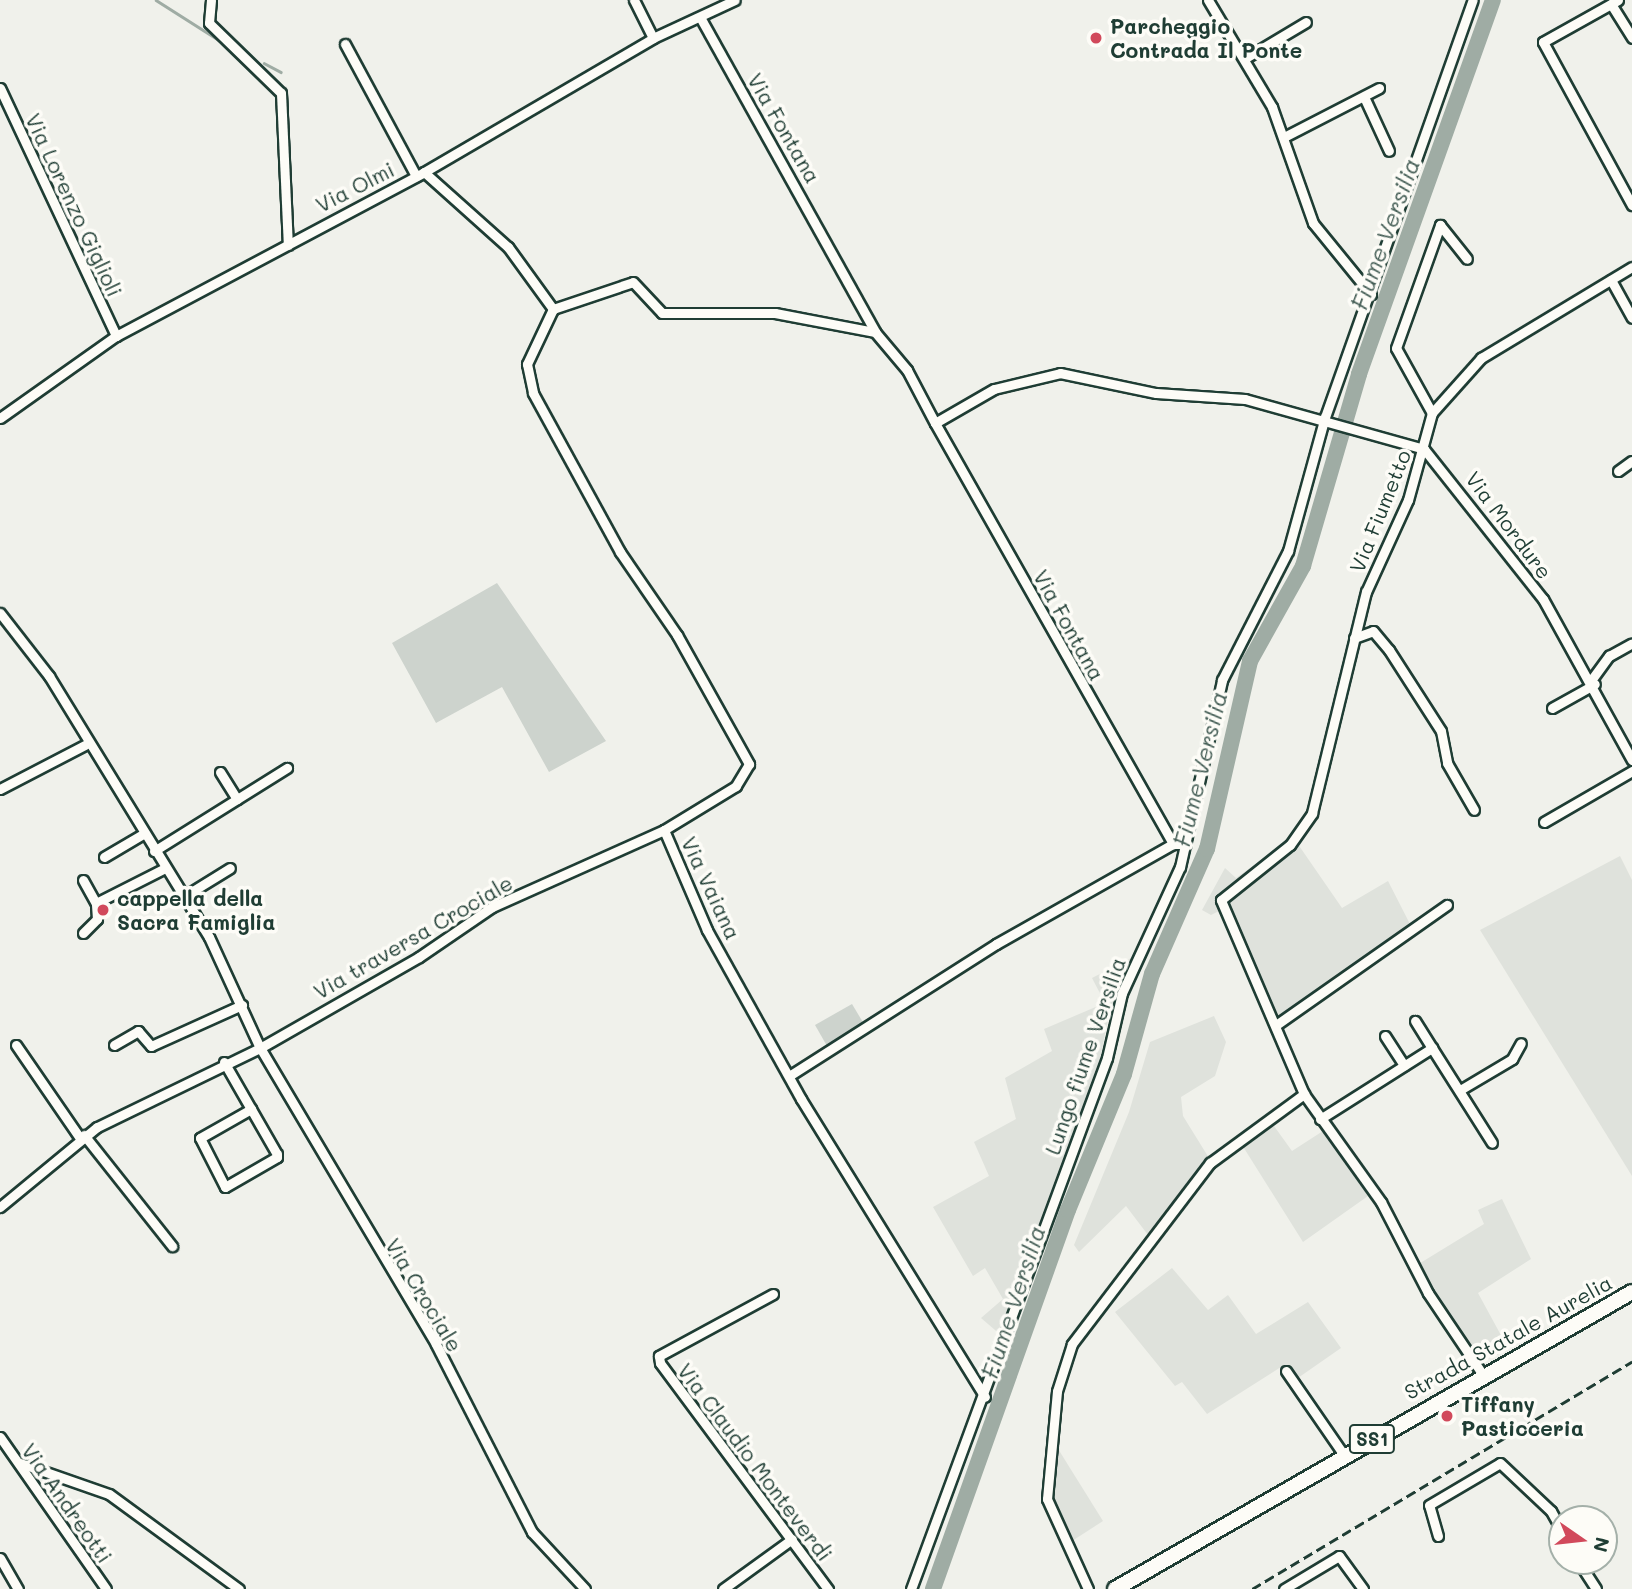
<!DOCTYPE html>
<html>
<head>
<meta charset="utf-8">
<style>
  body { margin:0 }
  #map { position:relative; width:1632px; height:1589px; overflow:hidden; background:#f0f1eb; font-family:Mali,sans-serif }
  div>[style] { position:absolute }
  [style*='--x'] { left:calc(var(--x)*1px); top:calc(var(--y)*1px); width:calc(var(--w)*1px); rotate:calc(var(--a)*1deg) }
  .built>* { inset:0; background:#dfe2dc }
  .green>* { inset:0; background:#cdd3cd }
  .stream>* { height:2.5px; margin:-1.25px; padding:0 1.25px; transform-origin:1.25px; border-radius:1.25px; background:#9faca4 }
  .river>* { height:16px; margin:-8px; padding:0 8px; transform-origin:8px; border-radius:8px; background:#9faca4 }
  .roads { filter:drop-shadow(2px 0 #1f3d34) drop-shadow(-2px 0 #1f3d34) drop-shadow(0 2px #1f3d34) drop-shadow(0 -2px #1f3d34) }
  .minor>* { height:9px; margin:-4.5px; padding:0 4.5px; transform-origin:4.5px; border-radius:4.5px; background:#fdfcf7 }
  .primary>* { height:14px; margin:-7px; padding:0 7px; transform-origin:7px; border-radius:7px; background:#fdfcf7 }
  .rail>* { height:2.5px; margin-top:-1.25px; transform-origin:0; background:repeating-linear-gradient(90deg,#1f3d34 0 10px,transparent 0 15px) }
  .dots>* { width:19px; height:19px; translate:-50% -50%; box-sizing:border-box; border:4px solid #fdfcf7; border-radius:50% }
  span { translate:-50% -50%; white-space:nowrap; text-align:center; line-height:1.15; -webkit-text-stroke:7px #fdfcf7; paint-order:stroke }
  .shield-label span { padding:2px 5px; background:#fdfcf7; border:2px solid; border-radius:5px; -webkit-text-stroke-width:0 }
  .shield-label { font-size:19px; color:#1f3d34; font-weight:700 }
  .poi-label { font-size:21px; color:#1f3d34; font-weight:700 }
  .left { translate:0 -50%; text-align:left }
  .street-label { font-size:21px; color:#1f3d34 }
  .water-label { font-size:23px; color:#455e56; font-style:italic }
  .north { position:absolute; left:1548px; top:1505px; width:70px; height:70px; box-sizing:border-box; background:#fdfcf7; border:2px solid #a4b0a9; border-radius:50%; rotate:104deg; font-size:19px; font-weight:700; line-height:28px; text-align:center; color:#1f3d34 }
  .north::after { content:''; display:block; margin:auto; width:24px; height:32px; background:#d1495b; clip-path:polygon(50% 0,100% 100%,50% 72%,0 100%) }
</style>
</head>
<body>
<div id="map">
  <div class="built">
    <i style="clip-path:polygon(1293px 837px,1342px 908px,1388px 881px,1412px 928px,1277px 1022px,1223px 909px,1211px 915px,1202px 910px,1225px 868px,1236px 878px)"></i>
    <i style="clip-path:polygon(1620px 856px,1632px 880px,1632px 1176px,1480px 930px)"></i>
    <i style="clip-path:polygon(1133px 957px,1109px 1014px,1095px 1084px,1002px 1336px,981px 1318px,1003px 1299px,985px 1268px,973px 1276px,933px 1207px,989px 1176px,974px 1142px,1016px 1119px,1005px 1078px,1052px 1051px,1044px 1029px,1105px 1003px,1092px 978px)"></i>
    <i style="clip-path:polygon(1214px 1016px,1226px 1042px,1215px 1076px,1181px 1097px,1183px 1116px,1209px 1158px,1148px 1235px,1126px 1206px,1079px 1252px,1074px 1245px,1129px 1112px,1150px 1042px)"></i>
    <i style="clip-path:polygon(1274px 1126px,1292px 1151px,1323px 1131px,1368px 1196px,1303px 1242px,1242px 1145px)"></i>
    <i style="clip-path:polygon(1502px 1199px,1531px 1259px,1478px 1293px,1509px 1350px,1481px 1362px,1417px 1265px,1484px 1224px,1478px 1210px)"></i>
    <i style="clip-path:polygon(1172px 1268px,1208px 1310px,1228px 1295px,1256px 1334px,1308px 1302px,1341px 1348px,1295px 1380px,1284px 1365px,1207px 1414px,1182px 1382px,1175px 1386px,1115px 1312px)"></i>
    <i style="clip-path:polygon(1055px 1444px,1103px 1521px,1069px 1543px,1050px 1497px)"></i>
  </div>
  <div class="green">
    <i style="clip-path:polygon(497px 583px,606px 741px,549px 772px,502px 687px,436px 723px,392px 643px)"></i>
    <i style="clip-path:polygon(852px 1004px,864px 1024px,827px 1046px,815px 1025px)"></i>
  </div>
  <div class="stream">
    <i style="--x:156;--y:0;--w:82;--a:32.5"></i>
    <i style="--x:264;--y:63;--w:19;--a:28"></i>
  </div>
  <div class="river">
    <i style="--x:933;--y:1589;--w:402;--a:-70.4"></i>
    <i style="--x:1068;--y:1210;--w:147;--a:-67.6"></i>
    <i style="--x:1124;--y:1074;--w:104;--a:-74.4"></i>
    <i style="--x:1152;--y:974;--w:137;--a:-66.3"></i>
    <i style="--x:1207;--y:849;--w:193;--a:-77.1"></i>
    <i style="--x:1250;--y:661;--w:109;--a:-60.8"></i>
    <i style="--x:1303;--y:566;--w:200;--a:-73.7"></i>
    <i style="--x:1359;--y:374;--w:397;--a:-70.3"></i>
  </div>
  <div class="roads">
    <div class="minor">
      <i style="--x:211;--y:0;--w:23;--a:95"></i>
      <i style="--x:209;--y:23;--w:100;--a:44.2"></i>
      <i style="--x:281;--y:93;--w:152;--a:87.4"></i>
      <i style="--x:634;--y:0;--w:42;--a:63.4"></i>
      <i style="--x:1208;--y:0;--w:125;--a:59.1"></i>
      <i style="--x:1272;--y:107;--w:123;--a:70.5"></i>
      <i style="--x:1313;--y:223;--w:92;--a:50.8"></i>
      <i style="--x:1618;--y:0;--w:86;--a:150.8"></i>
      <i style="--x:1543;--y:42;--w:186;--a:61.4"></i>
      <i style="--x:1611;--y:4;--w:40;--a:58"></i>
      <i style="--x:700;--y:17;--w:360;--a:60.9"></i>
      <i style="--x:345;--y:44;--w:150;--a:61.7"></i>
      <i style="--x:1244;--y:59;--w:72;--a:-30.8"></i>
      <i style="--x:0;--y:88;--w:274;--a:64.9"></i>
      <i style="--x:1365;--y:99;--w:57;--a:65.2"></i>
      <i style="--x:1284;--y:137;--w:107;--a:-27.3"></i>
      <i style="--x:424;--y:172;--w:113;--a:41.8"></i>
      <i style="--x:508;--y:247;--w:77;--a:54"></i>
      <i style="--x:553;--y:309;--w:84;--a:-18.6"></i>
      <i style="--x:633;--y:282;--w:42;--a:46.9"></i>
      <i style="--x:662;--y:313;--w:113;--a:0"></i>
      <i style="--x:775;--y:313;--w:102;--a:10.8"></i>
      <i style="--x:875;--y:332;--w:50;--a:49.9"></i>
      <i style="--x:907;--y:370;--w:60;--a:62.2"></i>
      <i style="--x:935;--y:423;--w:68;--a:-30"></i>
      <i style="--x:994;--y:389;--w:68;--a:-13.6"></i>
      <i style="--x:1060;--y:373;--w:98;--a:11.8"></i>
      <i style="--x:1156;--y:393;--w:89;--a:3.9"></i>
      <i style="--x:1245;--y:399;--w:186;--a:15.6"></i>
      <i style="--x:1424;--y:449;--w:191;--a:51.6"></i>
      <i style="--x:1543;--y:599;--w:184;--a:61.1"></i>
      <i style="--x:1611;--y:280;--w:43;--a:61.1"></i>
      <i style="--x:553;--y:309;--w:61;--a:115.3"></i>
      <i style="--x:527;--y:364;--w:30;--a:78"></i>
      <i style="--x:533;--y:393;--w:181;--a:61.3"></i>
      <i style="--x:620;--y:552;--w:101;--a:55.5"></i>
      <i style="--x:677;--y:635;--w:148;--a:60.8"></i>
      <i style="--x:749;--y:764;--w:26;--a:121"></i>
      <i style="--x:736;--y:786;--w:84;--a:148.6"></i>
      <i style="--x:664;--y:830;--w:109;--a:66.7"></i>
      <i style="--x:707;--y:930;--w:193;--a:60.9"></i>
      <i style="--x:801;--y:1099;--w:350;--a:58.3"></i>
      <i style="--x:1432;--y:413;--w:74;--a:-119"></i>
      <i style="--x:1396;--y:348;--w:131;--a:-70.3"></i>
      <i style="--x:1440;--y:225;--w:43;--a:51.5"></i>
      <i style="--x:0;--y:418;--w:142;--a:-35.3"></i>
      <i style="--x:116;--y:336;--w:349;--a:-28"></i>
      <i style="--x:424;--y:172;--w:265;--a:-30.3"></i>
      <i style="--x:653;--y:38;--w:90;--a:-24.9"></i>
      <i style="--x:935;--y:423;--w:484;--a:60.5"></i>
      <i style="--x:1618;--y:471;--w:17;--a:-36"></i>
      <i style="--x:0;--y:613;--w:80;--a:52.1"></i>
      <i style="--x:49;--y:676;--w:306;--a:58.5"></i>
      <i style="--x:209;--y:937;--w:122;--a:65.3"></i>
      <i style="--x:260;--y:1048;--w:181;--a:154.1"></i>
      <i style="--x:97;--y:1127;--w:126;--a:140.5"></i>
      <i style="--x:1354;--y:638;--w:20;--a:-20"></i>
      <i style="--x:1373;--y:631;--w:25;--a:50"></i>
      <i style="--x:1389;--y:650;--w:96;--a:57.3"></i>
      <i style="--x:1441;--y:731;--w:33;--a:79"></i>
      <i style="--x:1447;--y:763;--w:54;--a:60.1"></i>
      <i style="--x:1592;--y:679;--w:29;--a:-54"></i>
      <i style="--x:1609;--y:656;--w:26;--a:-29"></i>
      <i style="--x:1552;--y:708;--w:49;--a:-29.2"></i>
      <i style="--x:220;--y:772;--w:32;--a:58"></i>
      <i style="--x:0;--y:789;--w:96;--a:-27.4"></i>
      <i style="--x:1544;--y:822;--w:102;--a:-30.1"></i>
      <i style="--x:154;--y:851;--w:157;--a:-32"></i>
      <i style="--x:104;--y:857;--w:45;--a:-30.5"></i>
      <i style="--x:83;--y:880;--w:26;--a:61"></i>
      <i style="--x:96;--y:903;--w:77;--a:-26.9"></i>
      <i style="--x:183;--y:897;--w:55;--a:-31.7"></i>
      <i style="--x:83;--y:933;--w:20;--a:-45"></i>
      <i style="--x:97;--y:919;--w:16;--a:-94"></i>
      <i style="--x:1276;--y:1025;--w:209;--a:-35.1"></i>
      <i style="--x:1385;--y:1036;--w:35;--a:57"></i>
      <i style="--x:16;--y:1045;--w:113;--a:55.5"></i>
      <i style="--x:114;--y:1045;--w:28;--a:-30"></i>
      <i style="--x:138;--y:1031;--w:20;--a:49"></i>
      <i style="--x:151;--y:1046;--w:100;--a:-24.3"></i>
      <i style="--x:1432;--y:1048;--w:112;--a:57.7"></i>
      <i style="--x:224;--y:1062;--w:106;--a:60.1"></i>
      <i style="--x:277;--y:1154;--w:3;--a:90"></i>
      <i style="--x:277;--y:1157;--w:60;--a:150"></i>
      <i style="--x:225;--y:1187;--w:55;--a:-117"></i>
      <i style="--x:200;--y:1138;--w:59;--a:-29.6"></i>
      <i style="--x:789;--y:1076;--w:246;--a:-32.5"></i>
      <i style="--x:996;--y:944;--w:203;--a:-29.5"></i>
      <i style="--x:1173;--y:844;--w:13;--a:0"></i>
      <i style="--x:1460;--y:1090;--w:61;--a:-30.8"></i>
      <i style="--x:1512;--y:1059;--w:18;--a:-61"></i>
      <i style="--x:1320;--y:1119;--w:133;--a:-32.4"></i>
      <i style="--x:1432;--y:1048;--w:32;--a:-122"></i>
      <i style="--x:84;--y:1135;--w:142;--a:51.6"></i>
      <i style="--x:773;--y:1294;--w:130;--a:151.5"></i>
      <i style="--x:659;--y:1356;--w:7;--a:82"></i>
      <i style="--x:660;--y:1363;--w:282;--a:53.4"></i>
      <i style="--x:1286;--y:1371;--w:102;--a:55.4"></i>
      <i style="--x:1483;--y:1375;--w:99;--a:-123.9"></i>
      <i style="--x:1428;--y:1293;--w:102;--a:-117.3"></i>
      <i style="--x:1381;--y:1202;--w:133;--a:-125.5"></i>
      <i style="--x:1304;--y:1094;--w:211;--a:-113.2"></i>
      <i style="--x:1221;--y:900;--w:88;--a:-38.6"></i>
      <i style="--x:1290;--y:845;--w:39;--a:-55"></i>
      <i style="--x:1312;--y:813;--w:228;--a:-76.3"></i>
      <i style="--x:1366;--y:592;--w:101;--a:-65.5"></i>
      <i style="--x:1408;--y:500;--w:90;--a:-74.6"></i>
      <i style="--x:1432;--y:413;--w:74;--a:-48.3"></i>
      <i style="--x:1481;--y:358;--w:176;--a:-31.1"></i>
      <i style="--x:0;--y:1437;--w:185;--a:55.1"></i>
      <i style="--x:20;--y:1463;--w:94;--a:19.2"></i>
      <i style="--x:109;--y:1494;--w:161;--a:36.2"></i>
      <i style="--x:1438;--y:1536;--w:32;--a:-106"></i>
      <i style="--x:1429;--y:1505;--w:82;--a:-30.6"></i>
      <i style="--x:1500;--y:1463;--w:70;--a:43.3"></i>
      <i style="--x:1551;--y:1511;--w:23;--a:61"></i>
      <i style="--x:0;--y:1558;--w:36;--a:60"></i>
      <i style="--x:1578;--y:1561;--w:33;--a:57"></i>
      <i style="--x:585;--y:1589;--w:78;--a:-132.9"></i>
      <i style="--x:532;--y:1532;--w:211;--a:-117.1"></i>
      <i style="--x:436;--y:1344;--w:344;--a:-120.7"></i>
      <i style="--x:260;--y:1048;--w:183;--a:-29.8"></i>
      <i style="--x:419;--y:957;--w:88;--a:-34.4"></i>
      <i style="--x:492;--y:907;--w:188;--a:-24.1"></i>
      <i style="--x:723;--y:1589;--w:85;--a:-35.9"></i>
      <i style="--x:911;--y:1589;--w:566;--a:-69.74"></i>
      <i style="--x:1107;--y:1058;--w:67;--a:-77"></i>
      <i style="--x:1122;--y:993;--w:139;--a:-65.3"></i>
      <i style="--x:1180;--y:867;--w:192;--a:-77.3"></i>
      <i style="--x:1222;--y:680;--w:145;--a:-62.9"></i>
      <i style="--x:1288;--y:551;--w:139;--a:-74.6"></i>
      <i style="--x:1325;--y:417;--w:442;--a:-70.5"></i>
      <i style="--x:1088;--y:1589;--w:99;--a:-114.5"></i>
      <i style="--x:1047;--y:1499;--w:108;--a:-84.7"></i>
      <i style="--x:1057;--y:1391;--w:49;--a:-72.3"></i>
      <i style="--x:1072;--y:1344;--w:228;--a:-52.7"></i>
      <i style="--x:1210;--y:1163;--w:117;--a:-36.3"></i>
      <i style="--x:1284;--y:1589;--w:64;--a:-31"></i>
      <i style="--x:1339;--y:1556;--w:41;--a:54"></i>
    </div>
    <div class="primary">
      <i style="--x:1115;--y:1589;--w:596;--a:-29.88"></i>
    </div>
  </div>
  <div class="rail">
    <i style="--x:1252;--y:1589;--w:443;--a:-30.9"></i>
  </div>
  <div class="dots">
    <i style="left:1096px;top:38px;background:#d1495b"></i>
    <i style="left:103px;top:910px;background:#d1495b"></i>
    <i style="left:1447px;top:1416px;background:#d1495b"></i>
  </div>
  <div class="shield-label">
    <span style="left:1372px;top:1439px">SS1</span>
  </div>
  <div class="poi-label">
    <span class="left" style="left:1110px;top:38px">Parcheggio<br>Contrada Il Ponte</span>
    <span class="left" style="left:117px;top:910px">cappella della<br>Sacra Famiglia</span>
    <span class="left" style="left:1461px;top:1416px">Tiffany<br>Pasticceria</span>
  </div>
  <div class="street-label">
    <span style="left:784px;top:128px;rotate:60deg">Via Fontana</span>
    <span style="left:355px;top:187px;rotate:-27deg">Via Olmi</span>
    <span style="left:74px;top:205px;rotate:65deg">Via Lorenzo Giglioli</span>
    <span style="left:1380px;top:511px;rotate:-68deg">Via Fiumetto</span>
    <span style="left:1509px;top:525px;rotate:53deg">Via Mordure</span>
    <span style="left:1069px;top:625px;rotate:61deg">Via Fontana</span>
    <span style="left:711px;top:888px;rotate:65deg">Via Vaiana</span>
    <span style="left:413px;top:937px;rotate:-30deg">Via traversa Crociale</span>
    <span style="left:1085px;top:1056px;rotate:-71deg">Lungo fiume Versilia</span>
    <span style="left:424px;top:1295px;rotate:59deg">Via Crociale</span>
    <span style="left:1508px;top:1337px;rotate:-29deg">Strada Statale Aurelia</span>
    <span style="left:755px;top:1462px;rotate:53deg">Via Claudio Monteverdi</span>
    <span style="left:67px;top:1503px;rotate:55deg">Via Andreotti</span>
  </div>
  <div class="water-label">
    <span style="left:1385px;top:234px;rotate:-70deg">Fiume Versilia</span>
    <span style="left:1200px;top:769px;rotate:-76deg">Fiume Versilia</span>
    <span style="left:1013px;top:1302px;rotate:-72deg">Fiume Versilia</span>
  </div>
  <div class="north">N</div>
</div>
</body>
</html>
